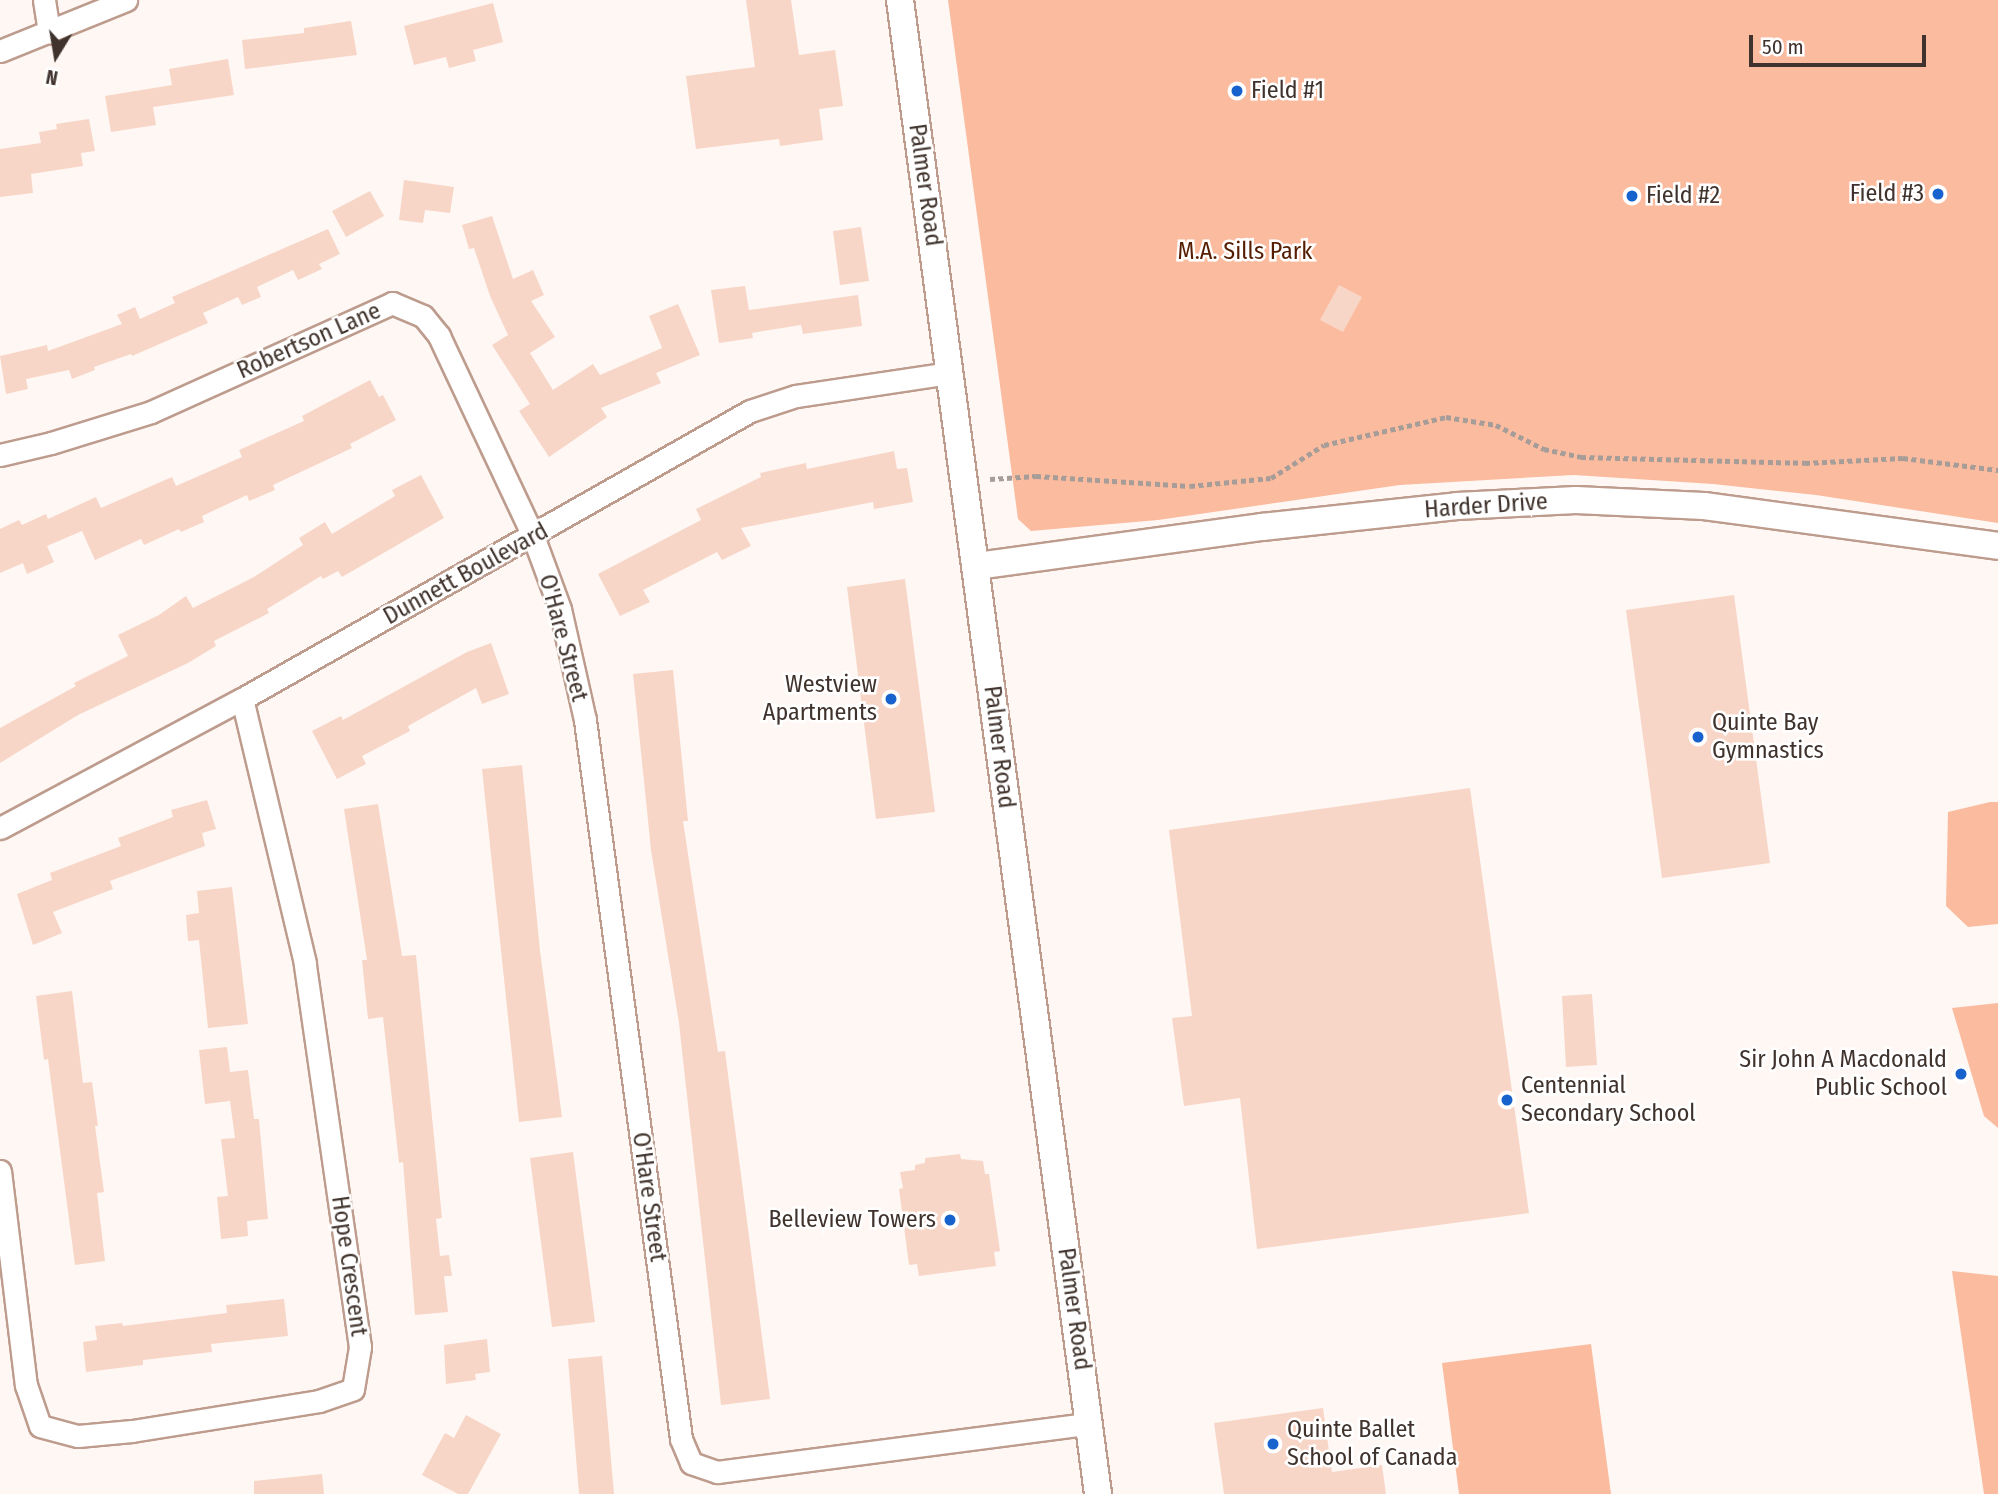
<!DOCTYPE html>
<html>
<head>
<meta charset="utf-8">
<style>
  body { margin:0 }
  #map { position:relative; width:1998px; height:1494px; overflow:hidden; background:#fff7f4; font-family:"Fira Sans Condensed",sans-serif }
  div>[style] { position:absolute }
  [style*='--x'] { left:calc(var(--x)*1px); top:calc(var(--y)*1px); width:calc(var(--w)*1px); rotate:calc(var(--a)*1deg) }
  .green>* { inset:0; background:#fbbb9f }
  .building>* { inset:0; background:#f8d6c7 }
  .path>* { height:4.5px; margin-top:-2.25px; transform-origin:0; background:repeating-linear-gradient(90deg,#a79d98 0 5px,transparent 0 8.5px) }
  .roads { filter:drop-shadow(2px 0 #bd9c8e) drop-shadow(-2px 0 #bd9c8e) drop-shadow(0 2px #bd9c8e) drop-shadow(0 -2px #bd9c8e) }
  .minor>* { height:21px; margin:-10.5px; padding:0 10.5px; transform-origin:10.5px; border-radius:10.5px; background:#fff }
  .tertiary>* { height:26px; margin:-13px; padding:0 13px; transform-origin:13px; border-radius:13px; background:#fff }
  .dots>* { width:19px; height:19px; translate:-50% -50%; box-sizing:border-box; border:4px solid #fff; border-radius:50% }
  span { translate:-50% -50%; white-space:nowrap; text-align:center; line-height:1.15; -webkit-text-stroke:5px #fff; paint-order:stroke }
  .poi-label { font-size:24px; color:#40332d }
  .left { translate:0 -50%; text-align:left }
  .right { translate:-100% -50%; text-align:right }
  .street-label { font-size:24px; color:#40332d }
  .park-label { font-size:24px; color:#561d00 }
  .north { position:absolute; left:21px; top:21px; width:70px; height:70px; -webkit-text-stroke:5px #fff; paint-order:stroke; rotate:191deg; font-size:19px; font-weight:700; line-height:28px; text-align:center; color:#40332d }
  .north::after { content:''; display:block; margin:auto; width:24px; height:32px; background:#40332d; clip-path:polygon(50% 0,100% 100%,50% 72%,0 100%) }
  .scale { position:absolute; left:1749px; top:35px; width:177px; height:32px; box-sizing:border-box; border:4px solid #40332d; border-top:0; padding-left:9px; font-size:21px; line-height:24px; white-space:nowrap; color:#40332d; -webkit-text-stroke:5px #fff; paint-order:stroke }
</style>
</head>
<body>
<div id="map">
  <div class="green">
    <i style="clip-path:polygon(948px 0,1998px 0,1998px 523px,1816px 495px,1713px 484px,1574px 475px,1400px 485px,1158px 520px,1031px 531px,1018px 519px)"></i>
    <i style="clip-path:polygon(1990px 802px,1998px 802px,1998px 924px,1968px 927px,1946px 906px,1948px 812px)"></i>
    <i style="clip-path:polygon(1998px 1003px,1998px 1128px,1984px 1116px,1952px 1008px)"></i>
    <i style="clip-path:polygon(1952px 1271px,1998px 1276px,1998px 1494px,1984px 1494px)"></i>
    <i style="clip-path:polygon(1591px 1344px,1611px 1494px,1459px 1494px,1442px 1363px)"></i>
  </div>
  <div class="building">
    <i style="clip-path:polygon(746px 0,791px 0,799px 55px,835px 50px,843px 106px,819px 109px,823px 140px,780px 146px,779px 139px,696px 149px,686px 76px,755px 67px)"></i>
    <i style="clip-path:polygon(493px 3px,503px 42px,473px 50px,476px 61px,449px 68px,446px 57px,414px 65px,404px 26px)"></i>
    <i style="clip-path:polygon(351px 21px,357px 55px,245px 69px,242px 40px,304px 33px,304px 28px)"></i>
    <i style="clip-path:polygon(228px 59px,234px 95px,153px 107px,156px 125px,111px 132px,105px 96px,172px 85px,169px 69px)"></i>
    <i style="clip-path:polygon(89px 119px,95px 151px,81px 153px,83px 166px,31px 174px,33px 193px,0 197px,0 149px,41px 143px,39px 132px,57px 129px,56px 124px)"></i>
    <i style="clip-path:polygon(404px 180px,454px 187px,450px 213px,425px 210px,423px 223px,399px 220px)"></i>
    <i style="clip-path:polygon(370px 191px,384px 216px,346px 237px,332px 211px)"></i>
    <i style="clip-path:polygon(492px 216px,513px 279px,533px 270px,544px 295px,531px 301px,555px 337px,530px 353px,553px 390px,593px 364px,600px 375px,662px 348px,649px 316px,678px 304px,700px 355px,656px 373px,661px 383px,601px 408px,607px 417px,549px 457px,519px 411px,530px 404px,492px 345px,508px 335px,490px 296px,474px 248px,469px 249px,462px 225px)"></i>
    <i style="clip-path:polygon(861px 227px,869px 281px,840px 285px,833px 231px)"></i>
    <i style="clip-path:polygon(328px 229px,340px 254px,319px 264px,322px 269px,298px 280px,293px 270px,257px 287px,261px 297px,242px 305px,238px 297px,203px 313px,208px 323px,132px 356px,131px 354px,94px 367px,95px 370px,72px 379px,69px 370px,26px 379px,28px 389px,6px 394px,0 356px,47px 345px,48px 351px,122px 324px,117px 315px,135px 307px,140px 319px,175px 303px,172px 297px)"></i>
    <i style="clip-path:polygon(1339px 285px,1362px 297px,1343px 332px,1320px 320px)"></i>
    <i style="clip-path:polygon(745px 286px,749px 310px,858px 295px,862px 326px,803px 334px,801px 325px,752px 333px,753px 338px,719px 343px,711px 290px)"></i>
    <i style="clip-path:polygon(370px 380px,379px 397px,383px 395px,396px 420px,350px 444px,352px 448px,273px 485px,275px 490px,249px 501px,247px 495px,202px 516px,204px 522px,181px 532px,179px 529px,144px 545px,141px 539px,95px 560px,82px 531px,47px 546px,54px 562px,27px 574px,23px 563px,0 573px,0 529px,19px 520px,22px 525px,46px 514px,48px 519px,96px 497px,101px 508px,172px 477px,176px 486px,242px 457px,239px 450px,304px 421px,302px 416px)"></i>
    <i style="clip-path:polygon(894px 451px,897px 469px,907px 468px,913px 502px,874px 509px,873px 502px,741px 528px,751px 546px,722px 560px,717px 552px,643px 590px,650px 602px,620px 616px,598px 574px,701px 520px,696px 509px,761px 477px,760px 473px,806px 463px,807px 469px)"></i>
    <i style="clip-path:polygon(421px 475px,444px 518px,342px 577px,338px 571px,323px 579px,321px 576px,267px 609px,269px 613px,214px 641px,216px 646px,188px 663px,78px 715px,0 763px,0 728px,76px 686px,74px 683px,128px 656px,118px 635px,159px 615px,186px 596px,193px 608px,254px 577px,303px 545px,299px 538px,325px 522px,332px 534px,395px 496px,392px 490px)"></i>
    <i style="clip-path:polygon(905px 579px,935px 812px,876px 819px,847px 587px)"></i>
    <i style="clip-path:polygon(1734px 595px,1770px 863px,1662px 878px,1626px 610px)"></i>
    <i style="clip-path:polygon(491px 643px,509px 694px,482px 704px,476px 688px,408px 726px,410px 731px,362px 756px,366px 764px,337px 779px,312px 731px,341px 716px,343px 720px,467px 652px)"></i>
    <i style="clip-path:polygon(673px 670px,688px 821px,683px 821px,718px 1052px,725px 1051px,770px 1399px,721px 1405px,679px 1023px,651px 850px,633px 674px)"></i>
    <i style="clip-path:polygon(522px 765px,540px 951px,562px 1117px,519px 1122px,482px 769px)"></i>
    <i style="clip-path:polygon(1470px 788px,1529px 1213px,1257px 1249px,1240px 1098px,1184px 1106px,1172px 1018px,1192px 1016px,1169px 830px)"></i>
    <i style="clip-path:polygon(207px 800px,216px 829px,202px 833px,205px 846px,110px 881px,113px 889px,53px 912px,62px 933px,33px 945px,17px 894px,52px 880px,50px 873px,121px 846px,118px 838px,173px 817px,171px 810px)"></i>
    <i style="clip-path:polygon(378px 804px,402px 956px,416px 955px,442px 1218px,436px 1219px,440px 1256px,449px 1255px,452px 1276px,444px 1276px,448px 1312px,415px 1315px,403px 1162px,399px 1163px,383px 1017px,368px 1019px,362px 960px,367px 960px,344px 809px)"></i>
    <i style="clip-path:polygon(232px 887px,248px 1024px,208px 1028px,199px 940px,188px 941px,186px 915px,199px 913px,197px 891px)"></i>
    <i style="clip-path:polygon(72px 991px,83px 1083px,92px 1082px,98px 1126px,95px 1126px,104px 1192px,97px 1193px,105px 1261px,75px 1265px,48px 1059px,44px 1060px,36px 996px)"></i>
    <i style="clip-path:polygon(1592px 994px,1597px 1065px,1566px 1067px,1562px 996px)"></i>
    <i style="clip-path:polygon(227px 1047px,230px 1072px,248px 1070px,254px 1119px,259px 1119px,268px 1219px,247px 1221px,248px 1236px,221px 1239px,217px 1197px,228px 1196px,221px 1139px,235px 1138px,230px 1101px,205px 1104px,199px 1050px)"></i>
    <i style="clip-path:polygon(573px 1152px,595px 1322px,552px 1327px,530px 1158px)"></i>
    <i style="clip-path:polygon(960px 1154px,961px 1159px,983px 1161px,985px 1174px,989px 1174px,1000px 1251px,994px 1252px,996px 1266px,919px 1276px,917px 1264px,909px 1265px,899px 1189px,903px 1188px,900px 1172px,915px 1170px,915px 1165px,925px 1163px,925px 1158px)"></i>
    <i style="clip-path:polygon(284px 1299px,288px 1336px,211px 1344px,212px 1352px,143px 1360px,143px 1365px,86px 1372px,83px 1342px,97px 1340px,95px 1326px,122px 1323px,123px 1326px,227px 1313px,226px 1305px)"></i>
    <i style="clip-path:polygon(487px 1339px,490px 1372px,475px 1374px,476px 1380px,446px 1384px,444px 1345px)"></i>
    <i style="clip-path:polygon(602px 1356px,614px 1494px,579px 1494px,568px 1359px)"></i>
    <i style="clip-path:polygon(1323px 1408px,1332px 1472px,1382px 1465px,1386px 1494px,1224px 1494px,1214px 1423px)"></i>
    <i style="clip-path:polygon(466px 1415px,501px 1434px,468px 1494px,458px 1494px,422px 1475px,445px 1433px,454px 1438px)"></i>
    <i style="clip-path:polygon(322px 1474px,324px 1494px,254px 1494px,254px 1481px)"></i>
  </div>
  <div class="path">
    <i style="--x:990;--y:479;--w:46;--a:-3.7"></i>
    <i style="--x:1036;--y:476;--w:154;--a:3.7"></i>
    <i style="--x:1190;--y:486;--w:81;--a:-5.6"></i>
    <i style="--x:1271;--y:478;--w:62;--a:-31.9"></i>
    <i style="--x:1324;--y:445;--w:125;--a:-12.9"></i>
    <i style="--x:1446;--y:417;--w:51;--a:9.1"></i>
    <i style="--x:1496;--y:425;--w:54;--a:26.6"></i>
    <i style="--x:1544;--y:449;--w:38;--a:12"></i>
    <i style="--x:1581;--y:457;--w:224;--a:1.5"></i>
    <i style="--x:1805;--y:463;--w:98;--a:-2.9"></i>
    <i style="--x:1903;--y:458;--w:96;--a:7.2"></i>
  </div>
  <div class="roads">
    <div class="minor">
      <i style="--x:44;--y:0;--w:33;--a:81"></i>
      <i style="--x:0;--y:51;--w:136;--a:-22"></i>
      <i style="--x:0;--y:455;--w:52;--a:-13.2"></i>
      <i style="--x:51;--y:443;--w:105;--a:-17.2"></i>
      <i style="--x:151;--y:412;--w:265;--a:-24.3"></i>
      <i style="--x:392;--y:303;--w:34;--a:23"></i>
      <i style="--x:423;--y:316;--w:26;--a:51"></i>
      <i style="--x:439;--y:336;--w:221;--a:64.8"></i>
      <i style="--x:533;--y:536;--w:78;--a:69.7"></i>
      <i style="--x:560;--y:609;--w:114;--a:77.3"></i>
      <i style="--x:585;--y:720;--w:725;--a:82.39"></i>
      <i style="--x:681;--y:1439;--w:26;--a:67"></i>
      <i style="--x:691;--y:1463;--w:28;--a:19"></i>
      <i style="--x:717;--y:1472;--w:375;--a:-7.4"></i>
      <i style="--x:0;--y:828;--w:274;--a:-28.1"></i>
      <i style="--x:242;--y:699;--w:584;--a:-29.55"></i>
      <i style="--x:750;--y:411;--w:48;--a:-18.1"></i>
      <i style="--x:796;--y:396;--w:156;--a:-8.5"></i>
      <i style="--x:0;--y:1171;--w:216;--a:83.1"></i>
      <i style="--x:26;--y:1385;--w:43;--a:71.1"></i>
      <i style="--x:40;--y:1426;--w:39;--a:15"></i>
      <i style="--x:78;--y:1436;--w:54;--a:-5.3"></i>
      <i style="--x:132;--y:1431;--w:189;--a:-9.1"></i>
      <i style="--x:319;--y:1401;--w:36;--a:-19"></i>
      <i style="--x:353;--y:1389;--w:43;--a:-80.5"></i>
      <i style="--x:360;--y:1347;--w:388;--a:-98.2"></i>
      <i style="--x:305;--y:963;--w:271;--a:-103.4"></i>
    </div>
    <div class="tertiary">
      <i style="--x:900;--y:0;--w:1507;--a:82.45"></i>
      <i style="--x:976;--y:566;--w:289;--a:-7.8"></i>
      <i style="--x:1262;--y:527;--w:196;--a:-6.1"></i>
      <i style="--x:1457;--y:506;--w:119;--a:-2.9"></i>
      <i style="--x:1576;--y:500;--w:128;--a:2.7"></i>
      <i style="--x:1704;--y:506;--w:297;--a:7.7"></i>
    </div>
  </div>
  <div class="dots">
    <i style="left:1237px;top:91px;background:#1762cc"></i>
    <i style="left:1938px;top:194px;background:#1762cc"></i>
    <i style="left:1632px;top:196px;background:#1762cc"></i>
    <i style="left:891px;top:699px;background:#1762cc"></i>
    <i style="left:1698px;top:737px;background:#1762cc"></i>
    <i style="left:1961px;top:1074px;background:#1762cc"></i>
    <i style="left:1507px;top:1100px;background:#1762cc"></i>
    <i style="left:950px;top:1220px;background:#1762cc"></i>
    <i style="left:1273px;top:1444px;background:#1762cc"></i>
  </div>
  <div class="poi-label">
    <span class="left" style="left:1251px;top:91px">Field #1</span>
    <span class="right" style="left:1924px;top:194px">Field #3</span>
    <span class="left" style="left:1646px;top:196px">Field #2</span>
    <span class="right" style="left:877px;top:699px">Westview<br>Apartments</span>
    <span class="left" style="left:1712px;top:737px">Quinte Bay<br>Gymnastics</span>
    <span class="right" style="left:1947px;top:1074px">Sir John A Macdonald<br>Public School</span>
    <span class="left" style="left:1521px;top:1100px">Centennial<br>Secondary School</span>
    <span class="right" style="left:936px;top:1220px">Belleview Towers</span>
    <span class="left" style="left:1287px;top:1444px">Quinte Ballet<br>School of Canada</span>
  </div>
  <div class="street-label">
    <span style="left:925px;top:185px;rotate:82deg">Palmer Road</span>
    <span style="left:309px;top:341px;rotate:-24deg">Robertson Lane</span>
    <span style="left:1486px;top:506px;rotate:-4deg">Harder Drive</span>
    <span style="left:466px;top:574px;rotate:-29deg">Dunnett Boulevard</span>
    <span style="left:563px;top:638px;rotate:75deg">O'Hare Street</span>
    <span style="left:999px;top:747px;rotate:83deg">Palmer Road</span>
    <span style="left:649px;top:1197px;rotate:82deg">O'Hare Street</span>
    <span style="left:349px;top:1266px;rotate:82deg">Hope Crescent</span>
    <span style="left:1074px;top:1309px;rotate:82deg">Palmer Road</span>
  </div>
  <div class="park-label">
    <span style="left:1245px;top:252px">M.A. Sills Park</span>
  </div>
  <div class="north">N</div>
  <div class="scale">50 m</div>
</div>
</body>
</html>
